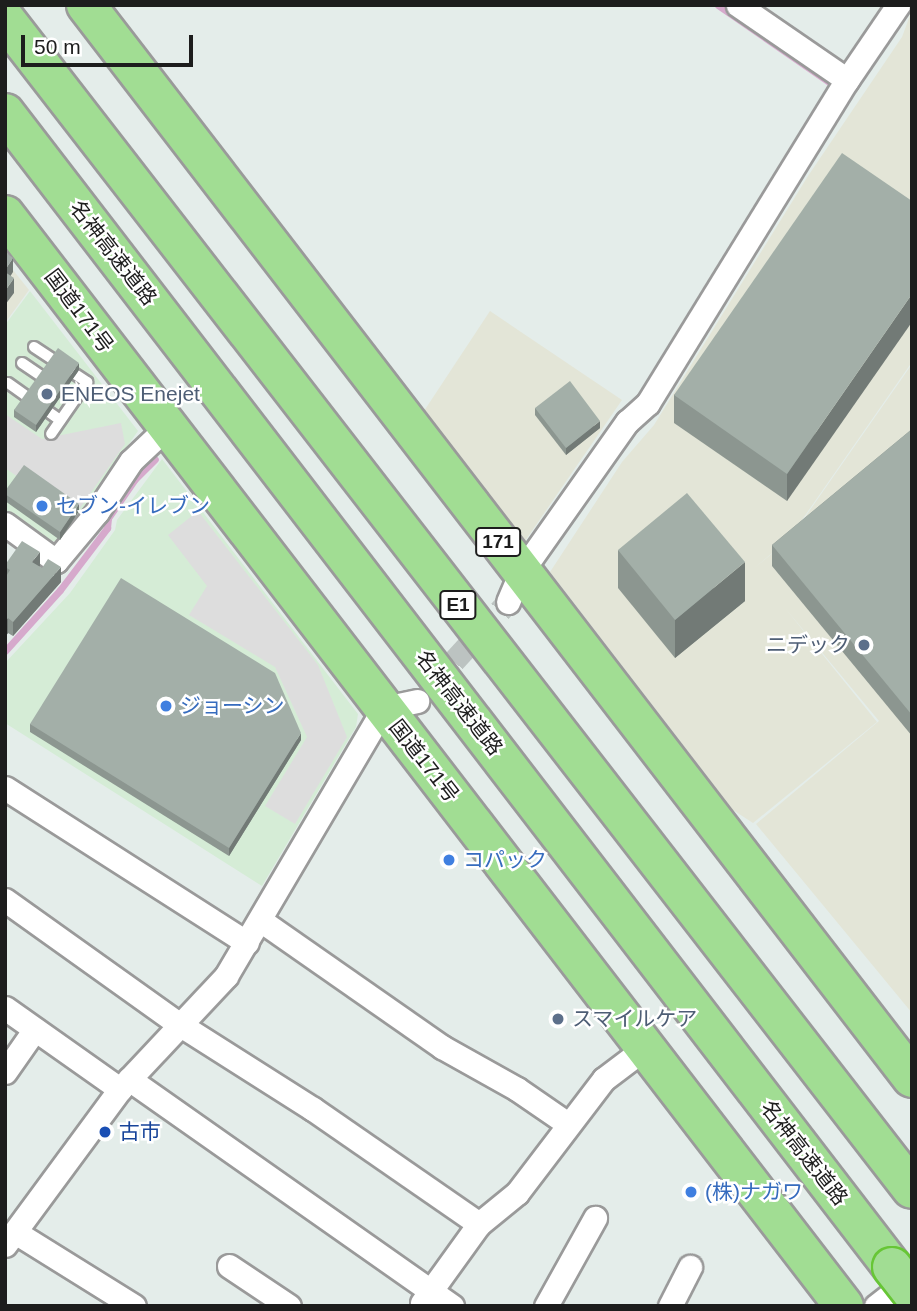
<!DOCTYPE html>
<html>
<head>
<meta charset="utf-8">
<style>
  body { margin:0 }
  #map { position:relative; width:917px; height:1311px; overflow:hidden; background:#e4edea; font-family:Arial,"Noto Sans JP",sans-serif }
  div>[style] { position:absolute }
  [style*='--x'] { left:calc(var(--x)*1px); top:calc(var(--y)*1px); width:calc(var(--w)*1px); rotate:calc(var(--a)*1deg) }
  .commercial>* { inset:0; background:#d5ecd6 }
  .industrial>* { inset:0; background:#e3e5d7 }
  .parking>* { inset:0; background:#ddd }
  .stream>* { height:7px; margin:-3.5px; padding:0 3.5px; transform-origin:3.5px; border-radius:3.5px; background:#d6a9cc }
  .street-tunnel>* { height:23px; margin-top:-11.5px; transform-origin:0; background:repeating-linear-gradient(90deg,#bcc3c1 0 23px,transparent 0 34px) }
  .roads { filter:drop-shadow(2px 0 #9a9a9a) drop-shadow(-2px 0 #9a9a9a) drop-shadow(0 2px #9a9a9a) drop-shadow(0 -2px #9a9a9a) }
  .lane>* { height:10px; margin:-5px; padding:0 5px; transform-origin:5px; border-radius:5px; background:#fff }
  .street>* { height:23px; margin:-11.5px; padding:0 11.5px; transform-origin:11.5px; border-radius:11.5px; background:#fff }
  .highway>* { height:38px; margin:-19px; padding:0 19px; transform-origin:19px; border-radius:19px; background:#a1dd93 }
  .bridges { filter:drop-shadow(2px 0 #67c636) drop-shadow(-2px 0 #67c636) drop-shadow(0 2px #67c636) drop-shadow(0 -2px #67c636) }
  .highway-bridge>* { height:38px; margin:-19px; padding:0 19px; transform-origin:19px; border-radius:19px; background:#a1dd93 }
  .wall>* { inset:0; background:#8c9690 }
  .shaded-wall>* { inset:0; background:#727a76 }
  .building>* { inset:0; background:#a3afa8 }
  .dots>* { width:19px; height:19px; translate:-50% -50%; box-sizing:border-box; border:4px solid #fff; border-radius:50% }
  span { translate:-50% -50%; white-space:nowrap; text-align:center; line-height:1.15; -webkit-text-stroke:5px #fff; paint-order:stroke }
  .shield-label span { padding:2px 5px; background:#fff; border:2px solid; border-radius:5px; -webkit-text-stroke-width:0 }
  .shield-label { font-size:19px; color:#1d1d1d; font-weight:700 }
  .street-label { font-size:21px; color:#1d1d1d }
  .service-label { font-size:21px; color:#4e5e75 }
  .left { translate:0 -50%; text-align:left }
  .right { translate:-100% -50%; text-align:right }
  .shop-label { font-size:21px; color:#366cbe }
  .transit-label { font-size:21px; color:#164399 }
  .frame { position:absolute; inset:0; border:7px solid #1d1d1d; pointer-events:none }
  .scale { position:absolute; left:21px; top:35px; width:172px; height:32px; box-sizing:border-box; border:4px solid #1d1d1d; border-top:0; padding-left:9px; font-size:21px; line-height:24px; white-space:nowrap; color:#1d1d1d; -webkit-text-stroke:5px #fff; paint-order:stroke }
</style>
</head>
<body>
<div id="map">
  <div class="commercial">
    <i style="clip-path:polygon(30px 291px,138px 431px,61px 540px,50px 542px,5px 510px,5px 325px)"></i>
    <i style="clip-path:polygon(162px 459px,358px 714px,356px 727px,262px 886px,5px 723px,5px 663px,70px 593px,115px 530px,117px 520px)"></i>
  </div>
  <div class="industrial">
    <i style="clip-path:polygon(912px 10px,912px 362px,788px 540px,753px 569px,789px 540px,912px 364px,912px 1013px,756px 824px,879px 721px,785px 608px,877px 722px,753px 823px,733px 810px,550px 572px,622px 462px,654px 425px,808px 176px,902px 37px)"></i>
    <i style="clip-path:polygon(5px 260px,29px 290px,5px 323px)"></i>
    <i style="clip-path:polygon(490px 311px,622px 400px,525px 541px,424px 411px)"></i>
  </div>
  <div class="parking">
    <i style="clip-path:polygon(5px 414px,42px 439px,121px 423px,125px 444px,80px 508px,24px 469px,18px 477px,5px 468px)"></i>
    <i style="clip-path:polygon(198px 511px,318px 665px,347px 737px,295px 824px,265px 806px,307px 737px,275px 667px,189px 615px,207px 586px,168px 535px)"></i>
  </div>
  <div class="stream">
    <i style="--x:718;--y:5;--w:135;--a:34.7"></i>
    <i style="--x:5;--y:651;--w:82;--a:-48"></i>
    <i style="--x:60;--y:590;--w:78;--a:-52.8"></i>
    <i style="--x:107;--y:528;--w:10;--a:-84"></i>
    <i style="--x:108;--y:518;--w:47;--a:-55.3"></i>
    <i style="--x:135;--y:479;--w:28;--a:-45"></i>
  </div>
  <div class="street-tunnel">
    <i style="--x:431;--y:686;--w:114;--a:-47.5"></i>
  </div>
  <div class="roads">
    <div class="lane">
      <i style="--x:34;--y:347;--w:64;--a:33.4"></i>
      <i style="--x:87;--y:382;--w:63;--a:124.7"></i>
      <i style="--x:22;--y:363;--w:64;--a:34.2"></i>
      <i style="--x:8;--y:383;--w:64;--a:35.4"></i>
    </div>
    <div class="street">
      <i style="--x:738;--y:5;--w:132;--a:34.5"></i>
      <i style="--x:5;--y:524;--w:63;--a:36"></i>
      <i style="--x:56;--y:561;--w:64;--a:-50.1"></i>
      <i style="--x:97;--y:512;--w:61;--a:-56.3"></i>
      <i style="--x:131;--y:461;--w:50;--a:-43.4"></i>
      <i style="--x:508;--y:602;--w:33;--a:-67"></i>
      <i style="--x:521;--y:572;--w:184;--a:-54.8"></i>
      <i style="--x:627;--y:422;--w:28;--a:-42"></i>
      <i style="--x:648;--y:403;--w:379;--a:-58.4"></i>
      <i style="--x:847;--y:80;--w:91;--a:-55.8"></i>
      <i style="--x:5;--y:788;--w:287;--a:32.6"></i>
      <i style="--x:5;--y:900;--w:214;--a:35.5"></i>
      <i style="--x:179;--y:1024;--w:159;--a:32.4"></i>
      <i style="--x:313;--y:1109;--w:202;--a:34.7"></i>
      <i style="--x:260;--y:920;--w:222;--a:34.9"></i>
      <i style="--x:442;--y:1047;--w:86;--a:29.2"></i>
      <i style="--x:517;--y:1089;--w:62;--a:34.5"></i>
      <i style="--x:5;--y:1008;--w:141;--a:35.2"></i>
      <i style="--x:5;--y:1072;--w:52;--a:-55.1"></i>
      <i style="--x:129;--y:1079;--w:395;--a:35.1"></i>
      <i style="--x:15;--y:1232;--w:140;--a:31.9"></i>
      <i style="--x:5;--y:1245;--w:194;--a:-53.6"></i>
      <i style="--x:120;--y:1089;--w:155;--a:-46.8"></i>
      <i style="--x:226;--y:976;--w:311;--a:-59.5"></i>
      <i style="--x:384;--y:708;--w:34;--a:-12"></i>
      <i style="--x:229;--y:1266;--w:72;--a:33.7"></i>
      <i style="--x:422;--y:1303;--w:97;--a:-54.2"></i>
      <i style="--x:479;--y:1224;--w:49;--a:-39.2"></i>
      <i style="--x:517;--y:1193;--w:143;--a:-52.7"></i>
      <i style="--x:604;--y:1079;--w:51;--a:-37.1"></i>
      <i style="--x:546;--y:1306;--w:101;--a:-60.9"></i>
      <i style="--x:670;--y:1306;--w:44;--a:-62.9"></i>
      <i style="--x:876;--y:1306;--w:46;--a:-37.9"></i>
    </div>
    <div class="highway">
      <i style="--x:86;--y:5;--w:1354;--a:52.41"></i>
      <i style="--x:5;--y:19;--w:1480;--a:52.22"></i>
      <i style="--x:5;--y:113;--w:1456;--a:52.45"></i>
      <i style="--x:5;--y:215;--w:1376;--a:52.44"></i>
    </div>
  </div>
  <div class="bridges">
    <div class="highway-bridge">
      <i style="--x:892;--y:1267;--w:33;--a:52"></i>
    </div>
  </div>
  <div class="wall">
    <i style="clip-path:polygon(912px 201px,787px 501px,674px 423px,674px 395px)"></i>
    <i style="clip-path:polygon(79px 370px,36px 432px,14px 417px,14px 410px)"></i>
    <i style="clip-path:polygon(535px 408px,600px 428px,566px 455px,535px 415px)"></i>
    <i style="clip-path:polygon(912px 429px,912px 736px,772px 566px,772px 545px)"></i>
    <i style="clip-path:polygon(5px 491px,79px 511px,60px 540px,5px 501px)"></i>
    <i style="clip-path:polygon(618px 550px,745px 601px,675px 658px,618px 588px)"></i>
    <i style="clip-path:polygon(5px 565px,39px 567px,61px 582px,13px 636px,8px 633px,5px 637px)"></i>
    <i style="clip-path:polygon(30px 724px,301px 740px,229px 856px,30px 732px)"></i>
  </div>
  <div class="shaded-wall">
    <i style="clip-path:polygon(13px 258px,13px 272px,5px 285px,5px 270px)"></i>
    <i style="clip-path:polygon(14px 278px,14px 293px,5px 305px,5px 291px)"></i>
    <i style="clip-path:polygon(912px 294px,912px 322px,787px 501px,787px 474px)"></i>
    <i style="clip-path:polygon(79px 363px,79px 370px,36px 432px,36px 425px)"></i>
    <i style="clip-path:polygon(600px 421px,600px 428px,566px 455px,566px 448px)"></i>
    <i style="clip-path:polygon(79px 504px,79px 511px,60px 540px,60px 532px)"></i>
    <i style="clip-path:polygon(40px 552px,40px 566px,32px 576px,32px 562px)"></i>
    <i style="clip-path:polygon(745px 562px,745px 601px,675px 658px,675px 620px)"></i>
    <i style="clip-path:polygon(61px 567px,61px 582px,13px 636px,13px 622px)"></i>
    <i style="clip-path:polygon(8px 618px,8px 633px,5px 637px,5px 622px)"></i>
    <i style="clip-path:polygon(301px 733px,301px 740px,229px 856px,229px 848px)"></i>
  </div>
  <div class="building">
    <i style="clip-path:polygon(842px 153px,912px 201px,912px 294px,787px 474px,674px 395px)"></i>
    <i style="clip-path:polygon(5px 252px,13px 258px,5px 270px)"></i>
    <i style="clip-path:polygon(5px 272px,14px 278px,5px 291px)"></i>
    <i style="clip-path:polygon(58px 348px,79px 363px,36px 425px,14px 410px)"></i>
    <i style="clip-path:polygon(570px 381px,600px 421px,566px 448px,535px 408px)"></i>
    <i style="clip-path:polygon(912px 429px,912px 715px,772px 545px)"></i>
    <i style="clip-path:polygon(24px 465px,79px 504px,60px 532px,5px 494px,5px 491px)"></i>
    <i style="clip-path:polygon(687px 493px,745px 562px,675px 620px,618px 550px)"></i>
    <i style="clip-path:polygon(22px 541px,40px 552px,32px 562px,42px 568px,48px 559px,61px 567px,13px 622px,8px 618px,5px 622px,5px 578px,10px 570px,5px 567px,5px 565px)"></i>
    <i style="clip-path:polygon(121px 578px,275px 673px,301px 733px,229px 848px,30px 724px)"></i>
  </div>
  <div class="dots">
    <i style="left:47px;top:394px;background:#5c6f8a"></i>
    <i style="left:42px;top:506px;background:#3f7fe0"></i>
    <i style="left:864px;top:645px;background:#5c6f8a"></i>
    <i style="left:166px;top:706px;background:#3f7fe0"></i>
    <i style="left:449px;top:860px;background:#3f7fe0"></i>
    <i style="left:558px;top:1019px;background:#5c6f8a"></i>
    <i style="left:105px;top:1132px;background:#1a4fb4"></i>
    <i style="left:691px;top:1192px;background:#3f7fe0"></i>
  </div>
  <div class="shield-label">
    <span style="left:498px;top:542px">171</span>
    <span style="left:458px;top:605px">E1</span>
  </div>
  <div class="street-label">
    <span style="left:113px;top:253px;rotate:52deg">名神高速道路</span>
    <span style="left:79px;top:311px;rotate:53deg">国道171号</span>
    <span style="left:459px;top:703px;rotate:52deg">名神高速道路</span>
    <span style="left:424px;top:761px;rotate:52deg">国道171号</span>
    <span style="left:804px;top:1153px;rotate:52deg">名神高速道路</span>
  </div>
  <div class="service-label">
    <span class="left" style="left:61px;top:394px">ENEOS Enejet</span>
    <span class="right" style="left:850px;top:645px">ニデック</span>
    <span class="left" style="left:572px;top:1019px">スマイルケア</span>
  </div>
  <div class="shop-label">
    <span class="left" style="left:56px;top:506px">セブン-イレブン</span>
    <span class="left" style="left:180px;top:706px">ジョーシン</span>
    <span class="left" style="left:463px;top:860px">コパック</span>
    <span class="left" style="left:705px;top:1192px">(株)ナガワ</span>
  </div>
  <div class="transit-label">
    <span class="left" style="left:119px;top:1132px">古市</span>
  </div>
  <div class="frame"></div>
  <div class="scale">50 m</div>
</div>
</body>
</html>
